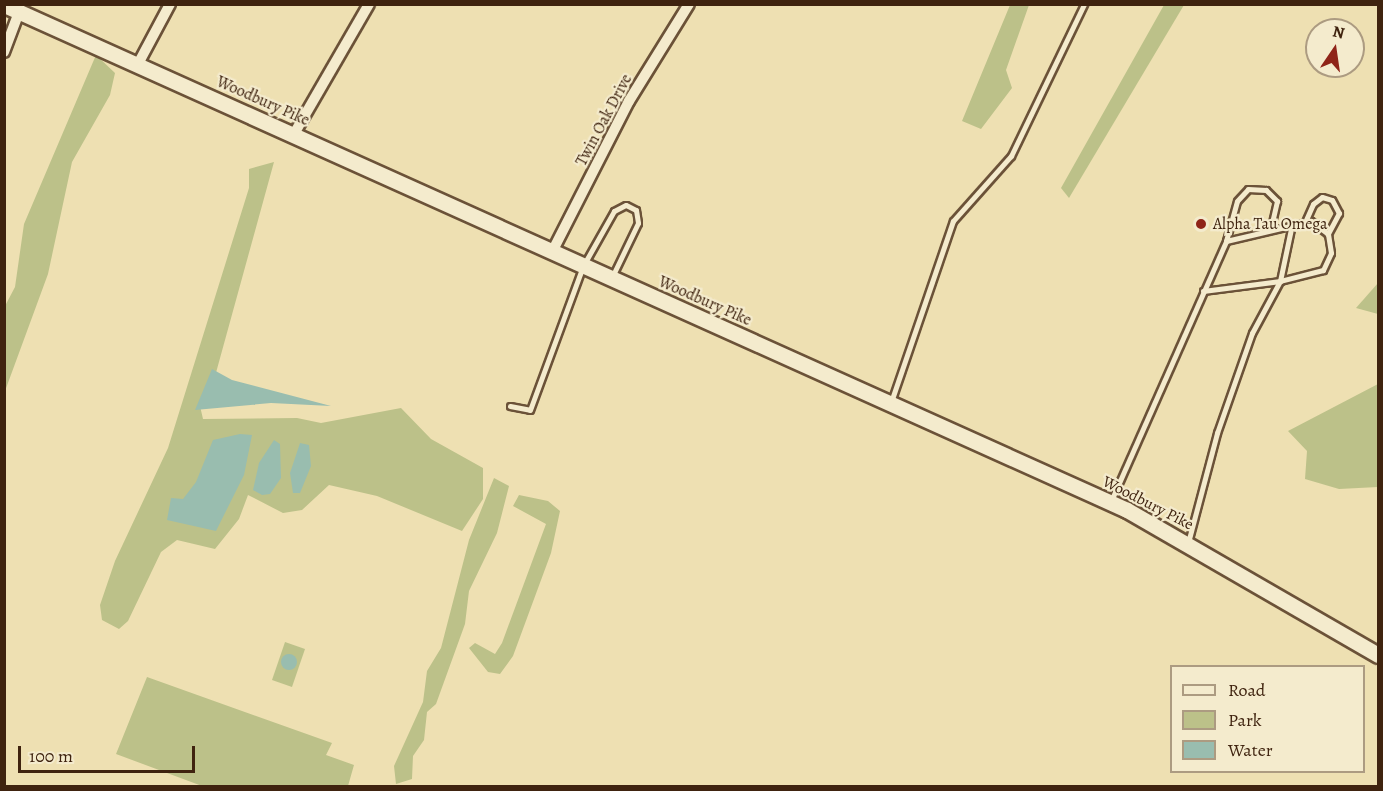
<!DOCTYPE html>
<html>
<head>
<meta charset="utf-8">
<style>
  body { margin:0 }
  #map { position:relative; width:1383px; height:791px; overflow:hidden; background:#eee0b2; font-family:Alegreya,serif }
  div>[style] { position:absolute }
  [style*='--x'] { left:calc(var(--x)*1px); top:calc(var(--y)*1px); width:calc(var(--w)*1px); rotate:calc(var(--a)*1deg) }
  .green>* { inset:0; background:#bcc189 }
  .water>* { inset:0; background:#99bdaf }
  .round { border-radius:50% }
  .roads { filter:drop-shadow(2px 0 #6b5238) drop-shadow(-2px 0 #6b5238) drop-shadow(0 2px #6b5238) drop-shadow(0 -2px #6b5238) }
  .lane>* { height:5px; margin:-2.5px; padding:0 2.5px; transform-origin:2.5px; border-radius:2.5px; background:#f4ebcd }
  .street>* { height:10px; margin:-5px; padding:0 5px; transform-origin:5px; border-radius:5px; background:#f4ebcd }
  .secondary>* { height:15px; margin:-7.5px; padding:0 7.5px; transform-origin:7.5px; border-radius:7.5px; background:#f4ebcd }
  .dots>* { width:16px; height:16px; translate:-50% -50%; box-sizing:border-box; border:3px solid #f4ebcd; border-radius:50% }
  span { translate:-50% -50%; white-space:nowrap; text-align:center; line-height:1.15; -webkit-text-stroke:4.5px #f4ebcd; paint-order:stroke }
  .street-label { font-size:16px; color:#3f230f }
  .poi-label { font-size:16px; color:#3f230f }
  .left { translate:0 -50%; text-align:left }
  .frame { position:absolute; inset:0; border:6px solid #3f230f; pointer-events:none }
  .legend { position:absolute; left:1170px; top:665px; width:195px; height:108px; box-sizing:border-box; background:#f4ebcd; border:2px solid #ac9b81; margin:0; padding:8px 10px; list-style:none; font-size:18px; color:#3f230f }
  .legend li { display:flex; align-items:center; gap:12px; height:30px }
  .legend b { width:30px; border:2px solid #ac9b81 }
  .north { position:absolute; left:1305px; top:18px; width:60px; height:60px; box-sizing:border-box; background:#f4ebcd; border:2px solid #ac9b81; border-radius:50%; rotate:13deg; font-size:16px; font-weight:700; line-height:24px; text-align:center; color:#3f230f }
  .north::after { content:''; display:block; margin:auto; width:21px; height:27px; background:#8f2418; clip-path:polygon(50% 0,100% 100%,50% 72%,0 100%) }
  .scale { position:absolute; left:18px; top:746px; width:177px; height:27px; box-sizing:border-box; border:3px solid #3f230f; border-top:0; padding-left:8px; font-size:18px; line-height:21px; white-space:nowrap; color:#3f230f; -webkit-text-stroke:4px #f4ebcd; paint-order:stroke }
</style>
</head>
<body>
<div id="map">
  <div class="green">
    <i style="clip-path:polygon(1010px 5px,1029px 5px,1006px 70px,1012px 88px,981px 129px,962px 121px)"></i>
    <i style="clip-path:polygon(1164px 5px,1184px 5px,1069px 198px,1061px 188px)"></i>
    <i style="clip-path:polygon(96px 55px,115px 73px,110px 95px,72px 162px,48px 274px,5px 391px,5px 306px,15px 287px,24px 224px)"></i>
    <i style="clip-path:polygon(274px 162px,214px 380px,200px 406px,203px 419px,297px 418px,321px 423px,401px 408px,431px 439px,483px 468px,483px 499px,462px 531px,377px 496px,329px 485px,302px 510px,283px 513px,248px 495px,239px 519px,215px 549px,177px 540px,161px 552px,128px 621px,119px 629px,102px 620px,100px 605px,115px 561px,168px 448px,249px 188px,249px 169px)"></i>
    <i style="clip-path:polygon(1378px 283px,1378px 314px,1356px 308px)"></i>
    <i style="clip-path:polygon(1378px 384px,1378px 487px,1339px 489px,1305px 479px,1307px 451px,1288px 431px)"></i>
    <i style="clip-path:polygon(494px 478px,509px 486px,497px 533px,469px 591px,465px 624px,436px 704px,427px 712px,424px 740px,413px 756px,412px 779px,396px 784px,394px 766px,423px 702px,427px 671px,441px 648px,469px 540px)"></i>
    <i style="clip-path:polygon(519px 495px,548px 501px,560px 511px,551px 553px,513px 656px,500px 674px,488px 672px,469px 648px,475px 643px,495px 654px,502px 643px,546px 524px,513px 506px)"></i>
    <i style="clip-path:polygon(285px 642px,305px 649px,292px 687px,272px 680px)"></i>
    <i style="clip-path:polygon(147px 677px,332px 743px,326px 755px,354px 765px,348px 786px,202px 786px,116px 754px)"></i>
  </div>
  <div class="water">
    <i style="clip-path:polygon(212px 369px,232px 380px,331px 406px,271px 403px,195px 410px)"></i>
    <i style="clip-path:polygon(240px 434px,252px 435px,244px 475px,216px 531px,167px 520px,171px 498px,183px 499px,196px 482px,213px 440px)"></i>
    <i style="clip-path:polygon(274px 440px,280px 444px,281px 478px,270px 494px,262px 495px,253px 490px,259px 463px)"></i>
    <i style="clip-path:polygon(300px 443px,309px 445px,311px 466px,300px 493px,293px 493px,290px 473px)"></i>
    <i class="round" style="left:281px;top:654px;width:16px;height:16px"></i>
  </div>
  <div class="roads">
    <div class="lane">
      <i style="--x:1305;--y:222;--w:20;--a:-66"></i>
      <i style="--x:1313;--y:204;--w:11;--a:-38"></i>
      <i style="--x:1322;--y:197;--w:10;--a:17"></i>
      <i style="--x:1332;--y:200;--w:15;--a:62"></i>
      <i style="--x:1339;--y:213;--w:24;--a:118"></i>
      <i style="--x:1226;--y:241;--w:41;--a:-74.6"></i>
      <i style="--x:1237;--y:201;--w:16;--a:-47"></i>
      <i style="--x:1248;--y:189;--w:18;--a:3"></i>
      <i style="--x:1266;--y:190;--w:16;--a:45"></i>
      <i style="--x:1277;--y:201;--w:28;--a:103"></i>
      <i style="--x:1203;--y:291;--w:78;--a:-7.4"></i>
      <i style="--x:1280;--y:281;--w:58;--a:-78.1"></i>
      <i style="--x:891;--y:402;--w:191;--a:-71.1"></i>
      <i style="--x:953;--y:221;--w:87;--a:-48.3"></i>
      <i style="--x:1011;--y:156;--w:169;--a:-64.3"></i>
      <i style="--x:510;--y:406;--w:20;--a:11"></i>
      <i style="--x:530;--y:410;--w:153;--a:-69.8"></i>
      <i style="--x:583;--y:266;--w:63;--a:-60.6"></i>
      <i style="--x:614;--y:211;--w:13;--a:-27"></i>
      <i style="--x:626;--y:205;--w:11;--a:27"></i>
      <i style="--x:636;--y:210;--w:13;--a:81"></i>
      <i style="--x:638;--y:223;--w:58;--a:115.7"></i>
      <i style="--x:1111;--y:501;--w:284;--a:-66.1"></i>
      <i style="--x:1226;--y:241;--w:87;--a:-13.2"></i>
      <i style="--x:1311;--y:221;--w:21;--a:37"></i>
      <i style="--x:1328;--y:234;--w:19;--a:81"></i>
      <i style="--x:1331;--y:253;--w:19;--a:115"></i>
      <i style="--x:1323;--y:270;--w:44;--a:165.7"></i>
      <i style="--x:1280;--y:281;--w:59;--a:118.3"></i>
      <i style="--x:1252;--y:333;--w:106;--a:109.3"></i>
      <i style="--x:1217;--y:433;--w:114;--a:104.8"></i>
    </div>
    <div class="street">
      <i style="--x:4;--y:52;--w:43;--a:-69.4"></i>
      <i style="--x:138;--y:64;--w:68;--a:-61.9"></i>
      <i style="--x:294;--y:134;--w:150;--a:-60"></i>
      <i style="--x:552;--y:252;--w:169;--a:-63"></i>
      <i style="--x:629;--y:101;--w:114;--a:-58.3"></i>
    </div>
    <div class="secondary">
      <i style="--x:4;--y:5;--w:1231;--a:24.21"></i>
      <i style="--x:1127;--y:510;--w:290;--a:30"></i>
    </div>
  </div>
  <div class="dots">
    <i style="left:1201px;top:224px;background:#8f2418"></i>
  </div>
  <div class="street-label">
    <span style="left:263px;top:101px;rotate:24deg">Woodbury Pike</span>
    <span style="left:604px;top:120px;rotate:-62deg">Twin Oak Drive</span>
    <span style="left:705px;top:301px;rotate:24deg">Woodbury Pike</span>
    <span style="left:1148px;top:503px;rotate:27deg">Woodbury Pike</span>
  </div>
  <div class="poi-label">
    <span class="left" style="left:1213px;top:224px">Alpha Tau Omega</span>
  </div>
  <div class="frame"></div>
  <ul class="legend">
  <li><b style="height:8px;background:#f4ebcd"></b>Road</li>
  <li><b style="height:16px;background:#bcc189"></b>Park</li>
  <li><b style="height:16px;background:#99bdaf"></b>Water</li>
  </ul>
  <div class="north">N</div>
  <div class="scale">100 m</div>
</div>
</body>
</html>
